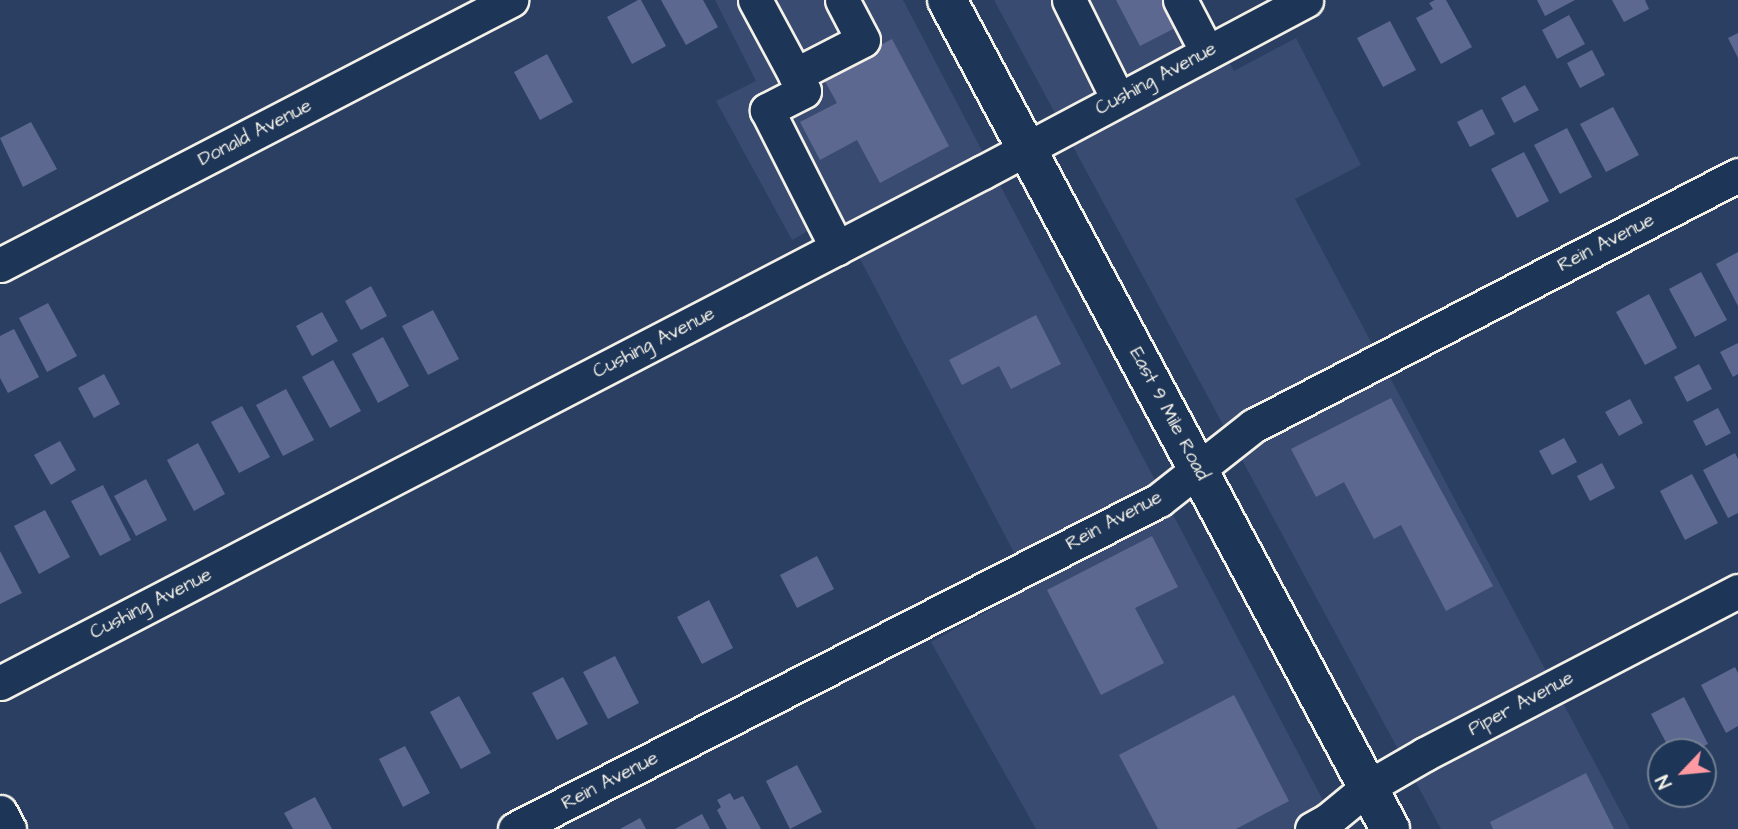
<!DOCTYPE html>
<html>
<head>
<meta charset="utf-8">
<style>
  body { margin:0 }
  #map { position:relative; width:1738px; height:829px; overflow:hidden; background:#2a3f62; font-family:"Architects Daughter",sans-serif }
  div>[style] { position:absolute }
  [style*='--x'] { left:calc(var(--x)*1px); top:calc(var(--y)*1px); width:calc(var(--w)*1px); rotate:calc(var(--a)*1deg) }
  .built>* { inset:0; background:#394b70 }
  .building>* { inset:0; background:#5d6890 }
  .roads { filter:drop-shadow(2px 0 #f4f1e8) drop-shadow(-2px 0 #f4f1e8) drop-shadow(0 2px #f4f1e8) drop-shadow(0 -2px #f4f1e8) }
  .minor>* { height:33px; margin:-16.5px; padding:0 16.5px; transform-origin:16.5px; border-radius:16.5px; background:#1d3557 }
  .major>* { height:38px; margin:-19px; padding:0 19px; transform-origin:19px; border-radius:19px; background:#1d3557 }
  span { translate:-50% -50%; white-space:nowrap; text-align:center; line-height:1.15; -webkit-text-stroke:5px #1d3557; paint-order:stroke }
  .street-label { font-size:19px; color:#f4f1e8 }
  .north { position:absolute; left:1647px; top:738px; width:70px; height:70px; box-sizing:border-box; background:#1d3557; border:2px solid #738091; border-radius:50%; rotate:244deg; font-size:19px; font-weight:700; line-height:28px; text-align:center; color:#f4f1e8 }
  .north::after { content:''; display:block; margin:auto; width:24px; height:32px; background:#ff9aa2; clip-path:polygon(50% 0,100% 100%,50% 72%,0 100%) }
</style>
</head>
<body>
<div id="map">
  <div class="built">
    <i style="clip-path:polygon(715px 0,903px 0,1338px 829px,1036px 829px,931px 642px,1032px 587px,837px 215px,792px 240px,716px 101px,756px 81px)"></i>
    <i style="clip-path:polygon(994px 0,1195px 0,1234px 71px,1296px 38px,1361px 165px,1295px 199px,1630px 829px,1441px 829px)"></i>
  </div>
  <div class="building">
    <i style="clip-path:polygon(638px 0,641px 0,666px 46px,632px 64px,607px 17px)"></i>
    <i style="clip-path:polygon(661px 0,703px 0,718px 27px,686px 45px)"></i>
    <i style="clip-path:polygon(1116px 0,1165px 0,1179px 26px,1140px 46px)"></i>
    <i style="clip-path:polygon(1435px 0,1446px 0,1472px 47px,1441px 64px,1416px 18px,1433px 9px,1429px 3px)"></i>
    <i style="clip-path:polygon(1537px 0,1575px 0,1545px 16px)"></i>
    <i style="clip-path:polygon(1612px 0,1645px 0,1649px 9px,1624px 22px)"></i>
    <i style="clip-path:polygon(1569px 15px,1585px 44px,1557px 59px,1542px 30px)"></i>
    <i style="clip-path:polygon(1390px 21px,1416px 70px,1383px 87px,1357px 38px)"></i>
    <i style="clip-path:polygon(1738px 33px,1738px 58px,1728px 38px)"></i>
    <i style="clip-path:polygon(892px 39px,949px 146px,880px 183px,857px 140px,820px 160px,800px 122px,837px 103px,822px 76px)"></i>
    <i style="clip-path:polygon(1592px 50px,1605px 75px,1580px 88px,1567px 63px)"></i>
    <i style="clip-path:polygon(547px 54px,573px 102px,540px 120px,514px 72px)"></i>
    <i style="clip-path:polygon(1525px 85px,1539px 110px,1514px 123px,1501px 98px)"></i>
    <i style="clip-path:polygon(1613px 107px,1639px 155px,1606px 172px,1580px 124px)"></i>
    <i style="clip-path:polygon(1482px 109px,1495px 134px,1470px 147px,1457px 122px)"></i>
    <i style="clip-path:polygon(31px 122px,57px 169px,23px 187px,0 138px)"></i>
    <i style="clip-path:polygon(1567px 128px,1592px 177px,1560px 194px,1534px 145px)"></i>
    <i style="clip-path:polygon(1524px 152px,1549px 201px,1517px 218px,1491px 169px)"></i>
    <i style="clip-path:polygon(1738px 252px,1738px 306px,1716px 264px)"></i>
    <i style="clip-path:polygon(1701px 272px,1727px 320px,1695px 337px,1669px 289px)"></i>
    <i style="clip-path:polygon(371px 286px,387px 316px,361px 330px,345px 301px)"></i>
    <i style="clip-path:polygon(1649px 294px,1677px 348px,1645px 365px,1616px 312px)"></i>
    <i style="clip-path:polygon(48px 303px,77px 356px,47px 372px,19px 318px)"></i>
    <i style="clip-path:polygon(433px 310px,459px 359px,428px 375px,402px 326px)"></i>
    <i style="clip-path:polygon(322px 312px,338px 341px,312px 356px,296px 326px)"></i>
    <i style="clip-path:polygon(1036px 315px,1061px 364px,1011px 389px,999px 366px,962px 385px,949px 360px)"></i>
    <i style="clip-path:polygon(14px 329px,39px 377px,8px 393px,0 378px,0 336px)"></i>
    <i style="clip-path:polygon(383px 337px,409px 386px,378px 403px,352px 354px)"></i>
    <i style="clip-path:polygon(1738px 343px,1738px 374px,1733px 377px,1720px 352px)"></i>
    <i style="clip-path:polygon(333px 360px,361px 411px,330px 428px,302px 377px)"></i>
    <i style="clip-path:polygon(1699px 364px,1712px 389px,1687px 402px,1674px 377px)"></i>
    <i style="clip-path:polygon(104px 374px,120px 404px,94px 418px,78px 388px)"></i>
    <i style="clip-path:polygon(286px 389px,314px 440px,283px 456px,256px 405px)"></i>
    <i style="clip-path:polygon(1391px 398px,1493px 586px,1446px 611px,1401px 525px,1374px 539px,1344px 482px,1316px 497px,1291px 449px)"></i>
    <i style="clip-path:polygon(1630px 399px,1643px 423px,1619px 436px,1605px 412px)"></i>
    <i style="clip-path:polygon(242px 406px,270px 457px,239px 473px,211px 422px)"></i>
    <i style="clip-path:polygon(1718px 408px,1731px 433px,1706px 446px,1693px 421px)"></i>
    <i style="clip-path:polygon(1564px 438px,1577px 462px,1552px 475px,1539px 451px)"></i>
    <i style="clip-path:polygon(60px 441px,76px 470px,51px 485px,34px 455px)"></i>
    <i style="clip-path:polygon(198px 443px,225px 494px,194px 511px,167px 460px)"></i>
    <i style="clip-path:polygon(1735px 453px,1738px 459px,1738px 513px,1728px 518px,1703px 470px)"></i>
    <i style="clip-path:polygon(1602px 463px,1615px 488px,1590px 501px,1577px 476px)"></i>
    <i style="clip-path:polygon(1692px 474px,1718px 523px,1685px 540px,1660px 491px)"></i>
    <i style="clip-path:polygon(146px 479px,167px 520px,136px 536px,114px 496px)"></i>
    <i style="clip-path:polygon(103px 485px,131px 540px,100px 556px,71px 501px)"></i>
    <i style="clip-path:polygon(45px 510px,70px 557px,39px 574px,14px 526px)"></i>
    <i style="clip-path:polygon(1152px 536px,1178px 587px,1135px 608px,1164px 663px,1101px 695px,1047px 590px)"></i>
    <i style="clip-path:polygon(0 551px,22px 593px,0 604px)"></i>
    <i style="clip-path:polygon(817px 556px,834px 589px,797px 608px,780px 575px)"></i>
    <i style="clip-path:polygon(709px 600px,733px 648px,702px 664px,677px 617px)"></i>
    <i style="clip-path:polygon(615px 656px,639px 703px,608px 719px,583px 672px)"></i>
    <i style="clip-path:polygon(1735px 667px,1738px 673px,1738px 726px,1726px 733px,1701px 685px)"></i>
    <i style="clip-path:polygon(563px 677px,588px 724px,557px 740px,532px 693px)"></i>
    <i style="clip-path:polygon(1234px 695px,1289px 801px,1236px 829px,1158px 829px,1119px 755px)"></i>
    <i style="clip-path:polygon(459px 696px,491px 753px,461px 769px,430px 712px)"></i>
    <i style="clip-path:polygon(1684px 697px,1708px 744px,1691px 752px,1671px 752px,1651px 714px)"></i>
    <i style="clip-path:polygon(405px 746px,430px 793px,403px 807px,379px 759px)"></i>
    <i style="clip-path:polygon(797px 765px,822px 812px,790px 829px,766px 781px)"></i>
    <i style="clip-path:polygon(1586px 773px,1614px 829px,1493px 829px,1490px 822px)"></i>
    <i style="clip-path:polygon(730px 793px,734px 800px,743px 796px,761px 829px,727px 829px,717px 810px,721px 807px,717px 800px)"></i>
    <i style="clip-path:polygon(315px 797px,332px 829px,293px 829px,284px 813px)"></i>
    <i style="clip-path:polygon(702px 814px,710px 829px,675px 829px)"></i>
    <i style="clip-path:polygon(640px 818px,646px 829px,620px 829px)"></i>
  </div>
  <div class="roads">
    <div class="minor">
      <i style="--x:755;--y:0;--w:103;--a:61.7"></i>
      <i style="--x:804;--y:91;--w:42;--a:152.8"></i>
      <i style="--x:767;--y:110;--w:155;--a:63.1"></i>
      <i style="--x:1069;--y:0;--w:110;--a:63.7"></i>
      <i style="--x:1180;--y:0;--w:59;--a:62.6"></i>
      <i style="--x:795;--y:75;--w:76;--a:-27.2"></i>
      <i style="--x:863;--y:40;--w:45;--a:-117.7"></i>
      <i style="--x:0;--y:265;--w:576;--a:-27.41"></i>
      <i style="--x:0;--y:683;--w:1108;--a:-27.47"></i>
      <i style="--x:983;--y:172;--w:366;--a:-28"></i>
      <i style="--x:0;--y:812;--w:19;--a:62"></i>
      <i style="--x:515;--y:829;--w:723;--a:-27.06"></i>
      <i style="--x:1159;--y:500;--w:120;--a:-38.2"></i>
      <i style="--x:1253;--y:426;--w:546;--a:-27.36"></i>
      <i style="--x:1312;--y:829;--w:18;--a:-29"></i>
      <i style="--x:1328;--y:820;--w:52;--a:-39.5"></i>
      <i style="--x:1368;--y:787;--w:66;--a:-30.1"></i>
      <i style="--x:1425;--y:754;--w:353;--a:-27.5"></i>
    </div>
    <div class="major">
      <i style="--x:947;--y:0;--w:940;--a:61.88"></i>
    </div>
  </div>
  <div class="street-label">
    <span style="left:1156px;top:79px;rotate:-28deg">Cushing Avenue</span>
    <span style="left:255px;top:133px;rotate:-27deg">Donald Avenue</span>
    <span style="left:1606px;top:243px;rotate:-27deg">Rein Avenue</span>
    <span style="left:654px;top:343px;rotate:-27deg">Cushing Avenue</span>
    <span style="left:1169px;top:414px;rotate:62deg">East 9 Mile Road</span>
    <span style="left:1114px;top:521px;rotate:-28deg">Rein Avenue</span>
    <span style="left:151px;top:604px;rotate:-27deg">Cushing Avenue</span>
    <span style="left:1521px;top:704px;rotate:-28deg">Piper Avenue</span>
    <span style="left:610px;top:781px;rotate:-27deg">Rein Avenue</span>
  </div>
  <div class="north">N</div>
</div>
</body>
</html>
